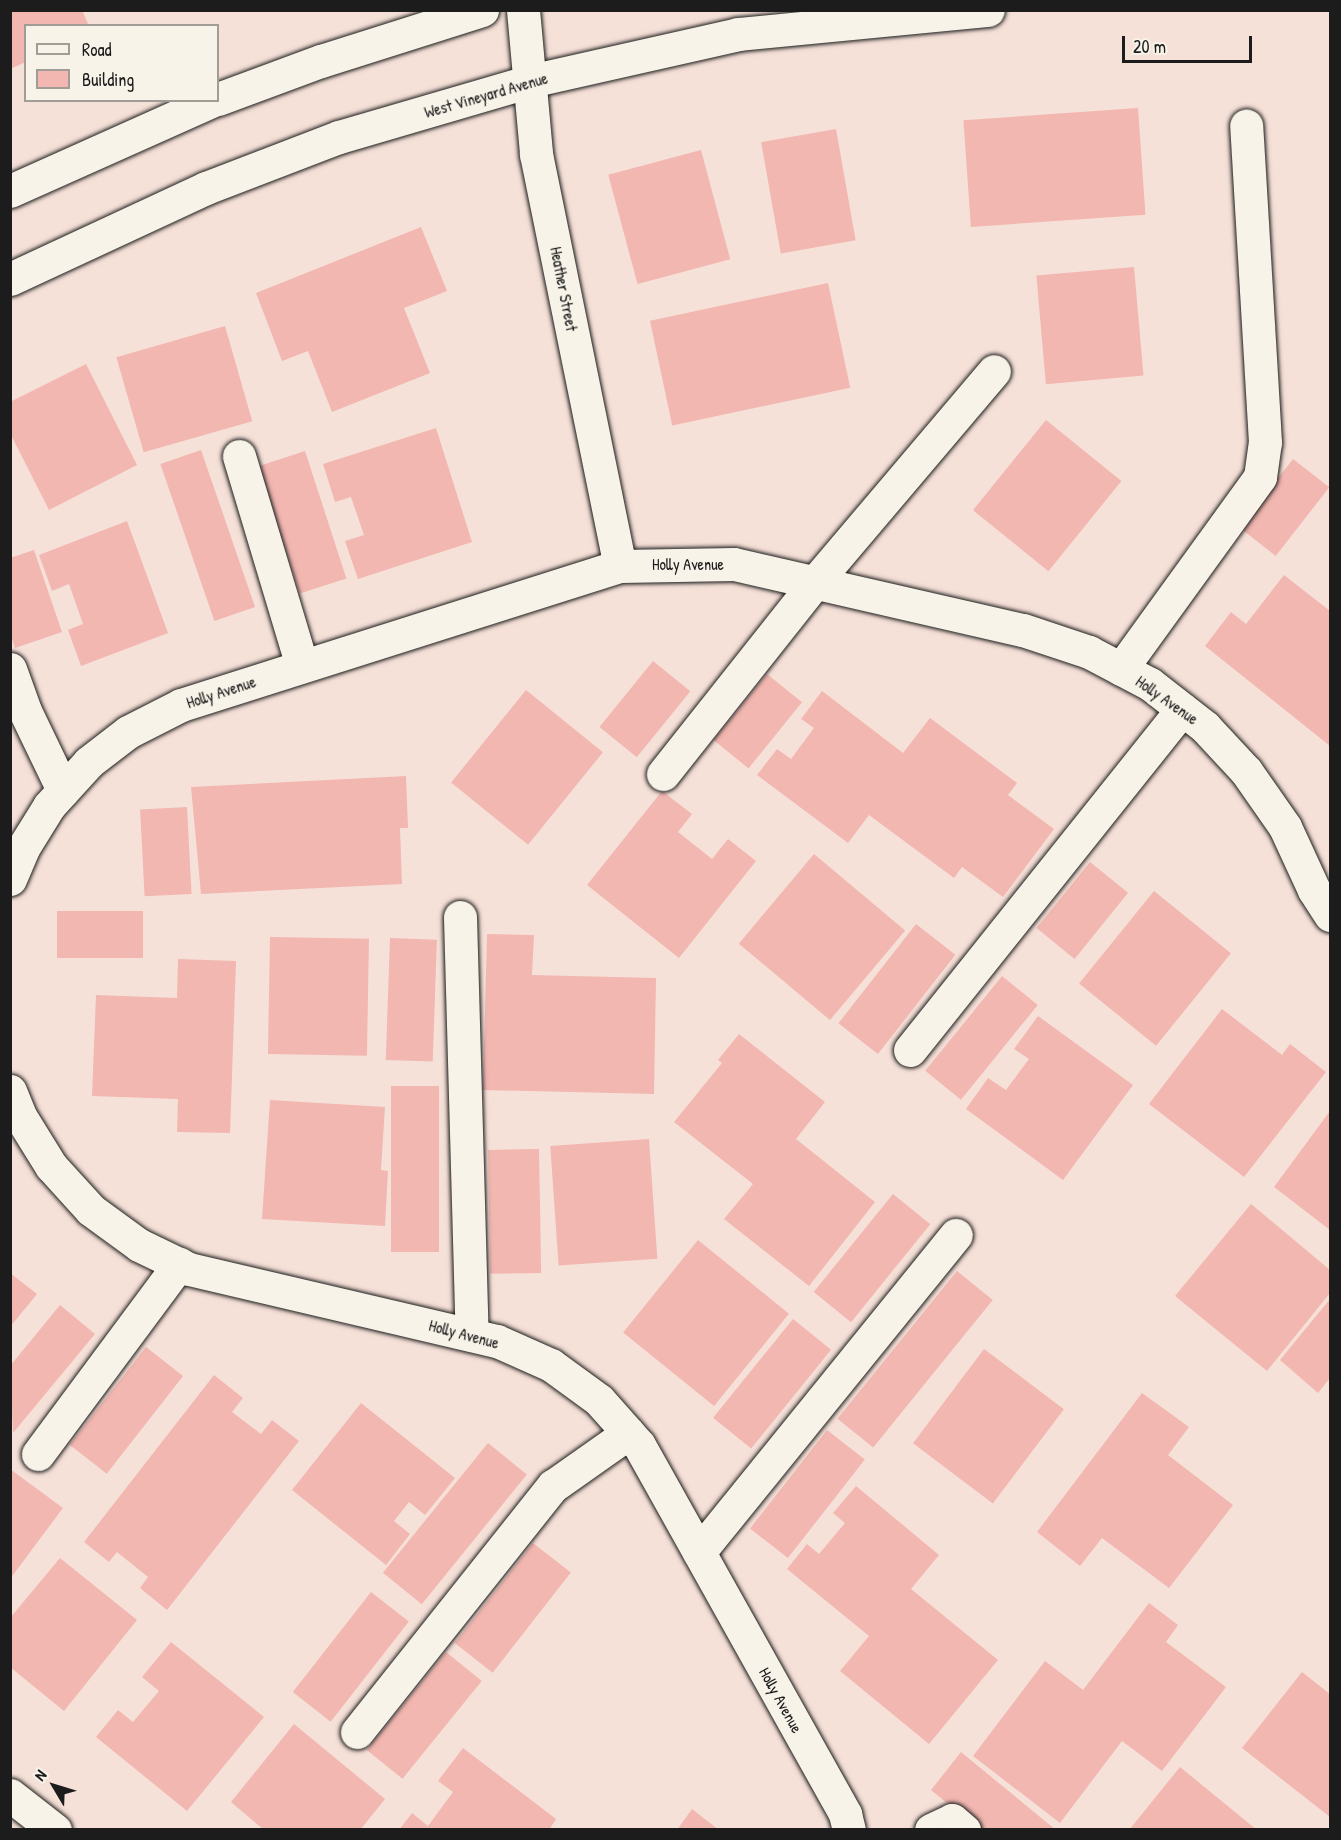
<!DOCTYPE html>
<style>
body{margin:0}
#map{position:relative;width:1341px;height:1840px;overflow:hidden;background:#f6e1d8;font-family:"Patrick Hand",sans-serif}
div>[style]{position:absolute}
.building>*{inset:0;background:#f2b7b1;transform-origin:0 0}
.roads{filter:drop-shadow(0 0 2px #1c1c1c) drop-shadow(0 0 2px #1c1c1c)}
.minor>*{height:33px;margin:-16.5px;padding:0 16.5px;transform-origin:16.5px;border-radius:16.5px;background:#f7f3e8}
.major>*{height:33px;margin:-16.5px;padding:0 16.5px;transform-origin:16.5px;border-radius:16.5px;background:#f7f3e8}
span{translate:-50% -50%;white-space:nowrap;text-align:center;line-height:1.15;-webkit-text-stroke:6px #f7f3e8;paint-order:stroke}
.street-label{font-size:16px;color:#1c1c1c}
.frame{position:absolute;inset:0;border:12px solid #1c1c1c;pointer-events:none}
.legend{position:absolute;left:24px;top:24px;width:195px;height:78px;box-sizing:border-box;background:#f7f3e8;border:2px solid #9f9d96;margin:0;padding:8px 10px;list-style:none;font-size:18px;color:#1c1c1c}
.legend li{display:flex;align-items:center;gap:12px;height:30px}
.legend b{width:30px;border:2px solid #9f9d96}
.north{position:absolute;left:24px;top:1756px;width:60px;height:60px;-webkit-text-stroke:4px #f7f3e8;paint-order:stroke;rotate:308deg;font-size:16px;font-weight:700;line-height:24px;text-align:center;color:#1c1c1c}
.north::after{content:'';display:block;margin:auto;width:21px;height:27px;background:#1c1c1c;clip-path:polygon(50% 0,100% 100%,50% 72%,0 100%)}
.scale{position:absolute;left:1122px;top:36px;width:130px;height:27px;box-sizing:border-box;border:3px solid #1c1c1c;border-top:0;padding-left:8px;font-size:18px;line-height:21px;white-space:nowrap;color:#1c1c1c;-webkit-text-stroke:4px #f7f3e8;paint-order:stroke}
</style>
<div id="map">
<div class="building">
<div style="clip-path:polygon(10px 10px,82px 10px,89px 26px,26px 26px,26px 62px,10px 69px)"></div>
<div style="left:1138px;top:108px;width:107px;height:175px;rotate:86deg"></div>
<div style="left:836px;top:129px;width:113px;height:76px;rotate:80deg"></div>
<div style="left:701px;top:150px;width:113px;height:96px;rotate:75deg"></div>
<div style="clip-path:polygon(421px 227px,447px 291px,404px 308px,430px 373px,332px 412px,308px 351px,282px 361px,256px 293px)"></div>
<div style="left:1134px;top:267px;width:109px;height:98px;rotate:85deg"></div>
<div style="left:828px;top:283px;width:107px;height:182px;rotate:78deg"></div>
<div style="left:225px;top:326px;width:99px;height:113px;rotate:74deg"></div>
<div style="clip-path:polygon(86px 364px,137px 465px,49px 510px,10px 433px,10px 402px)"></div>
<div style="left:1046px;top:420px;width:97px;height:116px;rotate:39deg"></div>
<div style="clip-path:polygon(436px 428px,472px 542px,358px 579px,345px 541px,364px 535px,351px 497px,335px 502px,323px 464px)"></div>
<div style="left:201px;top:450px;width:166px;height:43px;rotate:71deg"></div>
<div style="left:305px;top:451px;width:134px;height:49px;rotate:72deg"></div>
<div style="left:1293px;top:459px;width:46px;height:87px;rotate:38deg"></div>
<div style="clip-path:polygon(127px 521px,168px 633px,81px 666px,68px 630px,83px 624px,69px 584px,52px 591px,39px 555px)"></div>
<div style="clip-path:polygon(34px 550px,62px 632px,15px 648px,10px 633px,10px 558px)"></div>
<div style="clip-path:polygon(1284px 575px,1330px 611px,1330px 746px,1205px 646px,1231px 612px,1246px 624px)"></div>
<div style="left:653px;top:661px;width:48px;height:85px;rotate:39deg"></div>
<div style="left:767px;top:674px;width:45px;height:85px;rotate:39deg"></div>
<div style="left:526px;top:690px;width:99px;height:119px;rotate:39deg"></div>
<div style="clip-path:polygon(822px 691px,903px 753px,930px 718px,1017px 783px,1008px 795px,1054px 829px,1003px 897px,962px 867px,954px 878px,869px 815px,848px 843px,757px 775px,777px 749px,791px 759px,814px 728px,801px 719px)"></div>
<div style="clip-path:polygon(406px 776px,408px 828px,400px 828px,402px 884px,201px 894px,191px 787px)"></div>
<div style="clip-path:polygon(662px 791px,692px 814px,678px 832px,712px 859px,728px 839px,756px 861px,679px 958px,587px 885px)"></div>
<div style="left:187px;top:807px;width:87px;height:47px;rotate:87deg"></div>
<div style="left:814px;top:854px;width:119px;height:117px;rotate:40deg"></div>
<div style="left:1090px;top:862px;width:49px;height:85px;rotate:39deg"></div>
<div style="left:1154px;top:891px;width:99px;height:119px;rotate:39deg"></div>
<div style="left:143px;top:911px;width:47px;height:86px;rotate:90deg"></div>
<div style="left:916px;top:924px;width:50px;height:126px;rotate:38deg"></div>
<div style="clip-path:polygon(487px 934px,534px 935px,532px 975px,656px 978px,654px 1094px,483px 1090px)"></div>
<div style="left:270px;top:937px;width:99px;height:117px;rotate:1deg"></div>
<div style="left:390px;top:938px;width:47px;height:122px;rotate:2deg"></div>
<div style="clip-path:polygon(178px 959px,236px 961px,230px 1133px,177px 1132px,178px 1099px,92px 1096px,96px 995px,177px 998px)"></div>
<div style="left:1002px;top:976px;width:46px;height:122px;rotate:39deg"></div>
<div style="clip-path:polygon(1222px 1009px,1282px 1055px,1290px 1044px,1326px 1072px,1244px 1177px,1149px 1104px)"></div>
<div style="clip-path:polygon(1038px 1016px,1133px 1085px,1063px 1180px,966px 1109px,988px 1078px,1006px 1090px,1029px 1059px,1014px 1049px)"></div>
<div style="clip-path:polygon(739px 1034px,825px 1102px,796px 1139px,875px 1202px,809px 1286px,724px 1219px,753px 1184px,674px 1122px,722px 1063px,718px 1060px)"></div>
<div style="left:391px;top:1086px;width:48px;height:166px"></div>
<div style="clip-path:polygon(270px 1100px,385px 1107px,381px 1170px,388px 1171px,385px 1226px,262px 1219px)"></div>
<div style="clip-path:polygon(1330px 1111px,1330px 1230px,1274px 1187px)"></div>
<div style="left:649px;top:1139px;width:120px;height:99px;rotate:86deg"></div>
<div style="left:539px;top:1149px;width:124px;height:51px;rotate:89deg"></div>
<div style="left:893px;top:1194px;width:48px;height:126px;rotate:39deg"></div>
<div style="clip-path:polygon(1251px 1204px,1330px 1270px,1330px 1293px,1267px 1371px,1175px 1296px)"></div>
<div style="left:698px;top:1240px;width:117px;height:119px;rotate:39deg"></div>
<div style="left:957px;top:1271px;width:46px;height:190px;rotate:39deg"></div>
<div style="clip-path:polygon(10px 1273px,37px 1294px,10px 1327px)"></div>
<div style="clip-path:polygon(1330px 1299px,1330px 1378px,1318px 1393px,1280px 1360px)"></div>
<div style="clip-path:polygon(60px 1305px,95px 1334px,13px 1433px,10px 1366px)"></div>
<div style="left:793px;top:1319px;width:49px;height:127px;rotate:39deg"></div>
<div style="left:146px;top:1347px;width:47px;height:124px;rotate:38deg"></div>
<div style="left:984px;top:1349px;width:100px;height:118px;rotate:37deg"></div>
<div style="clip-path:polygon(214px 1375px,243px 1398px,232px 1412px,261px 1434px,272px 1420px,299px 1441px,167px 1610px,140px 1588px,148px 1577px,117px 1552px,109px 1562px,84px 1542px)"></div>
<div style="clip-path:polygon(1142px 1393px,1189px 1427px,1168px 1455px,1233px 1505px,1169px 1588px,1102px 1538px,1080px 1566px,1037px 1532px)"></div>
<div style="clip-path:polygon(361px 1403px,455px 1478px,425px 1515px,409px 1502px,394px 1521px,410px 1534px,386px 1565px,292px 1490px)"></div>
<div style="left:827px;top:1430px;width:48px;height:125px;rotate:38deg"></div>
<div style="left:488px;top:1443px;width:50px;height:167px;rotate:39deg"></div>
<div style="clip-path:polygon(10px 1469px,63px 1508px,10px 1579px)"></div>
<div style="clip-path:polygon(856px 1486px,939px 1555px,911px 1589px,998px 1660px,929px 1744px,840px 1671px,869px 1636px,787px 1569px,807px 1544px,819px 1554px,845px 1523px,833px 1513px)"></div>
<div style="left:533px;top:1543px;width:48px;height:127px;rotate:38deg"></div>
<div style="clip-path:polygon(60px 1558px,137px 1620px,64px 1711px,10px 1667px,10px 1618px)"></div>
<div style="left:371px;top:1592px;width:48px;height:127px;rotate:38deg"></div>
<div style="clip-path:polygon(1149px 1603px,1178px 1625px,1166px 1642px,1226px 1687px,1162px 1771px,1122px 1741px,1060px 1823px,973px 1756px,1045px 1661px,1083px 1690px)"></div>
<div style="clip-path:polygon(171px 1642px,264px 1717px,187px 1811px,96px 1737px,118px 1710px,133px 1722px,159px 1691px,142px 1677px)"></div>
<div style="left:446px;top:1652px;width:46px;height:126px;rotate:39deg"></div>
<div style="clip-path:polygon(1302px 1672px,1330px 1694px,1330px 1817px,1242px 1748px)"></div>
<div style="clip-path:polygon(294px 1724px,385px 1799px,360px 1830px,264px 1830px,231px 1802px)"></div>
<div style="clip-path:polygon(463px 1748px,556px 1819px,549px 1830px,399px 1830px,412px 1813px,428px 1826px,453px 1792px,438px 1781px)"></div>
<div style="clip-path:polygon(961px 1752px,1056px 1830px,980px 1830px,931px 1790px)"></div>
<div style="clip-path:polygon(1180px 1767px,1257px 1830px,1129px 1830px)"></div>
<div style="clip-path:polygon(692px 1809px,719px 1830px,677px 1830px)"></div>
</div>
<div class="roads">
<div class="minor">
<div style="left:523px;top:10px;width:145px;rotate:84.8deg"></div>
<div style="left:536px;top:154px;width:420px;rotate:78.5deg"></div>
<div style="left:239px;top:456px;width:219px;rotate:73.3deg"></div>
<div style="left:10px;top:669px;width:45px;rotate:70.3deg"></div>
<div style="left:25px;top:711px;width:88px;rotate:64.3deg"></div>
<div style="left:1121px;top:669px;width:237px;rotate:-54.1deg"></div>
<div style="left:1260px;top:477px;width:35px;rotate:-82deg"></div>
<div style="left:1265px;top:442px;width:317px;rotate:-93.4deg"></div>
<div style="left:663px;top:774px;width:246px;rotate:-51.6deg"></div>
<div style="left:816px;top:581px;width:275px;rotate:-49.7deg"></div>
<div style="left:10px;top:879px;width:34px;rotate:-67deg"></div>
<div style="left:23px;top:848px;width:49px;rotate:-58.2deg"></div>
<div style="left:49px;top:806px;width:59px;rotate:-47.7deg"></div>
<div style="left:89px;top:762px;width:49px;rotate:-37.6deg"></div>
<div style="left:128px;top:732px;width:59px;rotate:-27deg"></div>
<div style="left:181px;top:705px;width:460px;rotate:-17.6deg"></div>
<div style="left:620px;top:566px;width:114px;rotate:-1deg"></div>
<div style="left:734px;top:564px;width:296px;rotate:12.9deg"></div>
<div style="left:1023px;top:630px;width:70px;rotate:18.4deg"></div>
<div style="left:1089px;top:652px;width:69px;rotate:27.7deg"></div>
<div style="left:1150px;top:684px;width:70px;rotate:38deg"></div>
<div style="left:1205px;top:727px;width:60px;rotate:47deg"></div>
<div style="left:1246px;top:771px;width:68px;rotate:55.1deg"></div>
<div style="left:1285px;top:827px;width:69px;rotate:65.3deg"></div>
<div style="left:1314px;top:890px;width:30px;rotate:57deg"></div>
<div style="left:460px;top:917px;width:418px;rotate:88.4deg"></div>
<div style="left:910px;top:1050px;width:436px;rotate:-51.4deg"></div>
<div style="left:10px;top:1091px;width:27px;rotate:68deg"></div>
<div style="left:20px;top:1116px;width:59px;rotate:58.2deg"></div>
<div style="left:51px;top:1166px;width:59px;rotate:47.7deg"></div>
<div style="left:91px;top:1210px;width:59px;rotate:36.1deg"></div>
<div style="left:139px;top:1245px;width:55px;rotate:25.6deg"></div>
<div style="left:189px;top:1269px;width:316px;rotate:13.2deg"></div>
<div style="left:497px;top:1341px;width:59px;rotate:24deg"></div>
<div style="left:551px;top:1365px;width:59px;rotate:36.1deg"></div>
<div style="left:599px;top:1400px;width:60px;rotate:48.4deg"></div>
<div style="left:639px;top:1445px;width:423px;rotate:60.8deg"></div>
<div style="left:845px;top:1814px;width:16px;rotate:76deg"></div>
<div style="left:38px;top:1454px;width:237px;rotate:-53.4deg"></div>
<div style="left:699px;top:1552px;width:408px;rotate:-51deg"></div>
<div style="left:357px;top:1732px;width:315px;rotate:-51.5deg"></div>
<div style="left:553px;top:1486px;width:92px;rotate:-35.2deg"></div>
<div style="left:10px;top:1795px;width:57px;rotate:37.9deg"></div>
<div style="left:931px;top:1830px;width:23px;rotate:-25deg"></div>
<div style="left:952px;top:1820px;width:16px;rotate:40deg"></div>
</div>
<div class="major">
<div style="left:218px;top:99px;width:110px;rotate:-20.3deg"></div>
<div style="left:321px;top:61px;width:169px;rotate:-17.6deg"></div>
<div style="left:10px;top:191px;width:222px;rotate:-24.1deg"></div>
<div style="left:10px;top:279px;width:216px;rotate:-24.9deg"></div>
<div style="left:206px;top:188px;width:142px;rotate:-21deg"></div>
<div style="left:339px;top:137px;width:199px;rotate:-16.3deg"></div>
<div style="left:530px;top:81px;width:213px;rotate:-12.7deg"></div>
<div style="left:738px;top:34px;width:251px;rotate:-5.5deg"></div>
</div>
</div>
<div class="street-label">
<span style="left:486px;top:95px;rotate:-16deg">West Vineyard Avenue</span>
<span style="left:564px;top:289px;rotate:79deg">Heather Street</span>
<span style="left:688px;top:564px">Holly Avenue</span>
<span style="left:221px;top:692px;rotate:-18deg">Holly Avenue</span>
<span style="left:1167px;top:700px;rotate:35deg">Holly Avenue</span>
<span style="left:464px;top:1334px;rotate:15deg">Holly Avenue</span>
<span style="left:781px;top:1700px;rotate:61deg">Holly Avenue</span>
</div>
<div class="frame"></div>
<ul class="legend">
<li><b style="height:8px;background:#f7f3e8"></b>Road</li>
<li><b style="height:16px;background:#f2b7b1"></b>Building</li>
</ul>
<div class="north">N</div>
<div class="scale">20 m</div>
</div>
